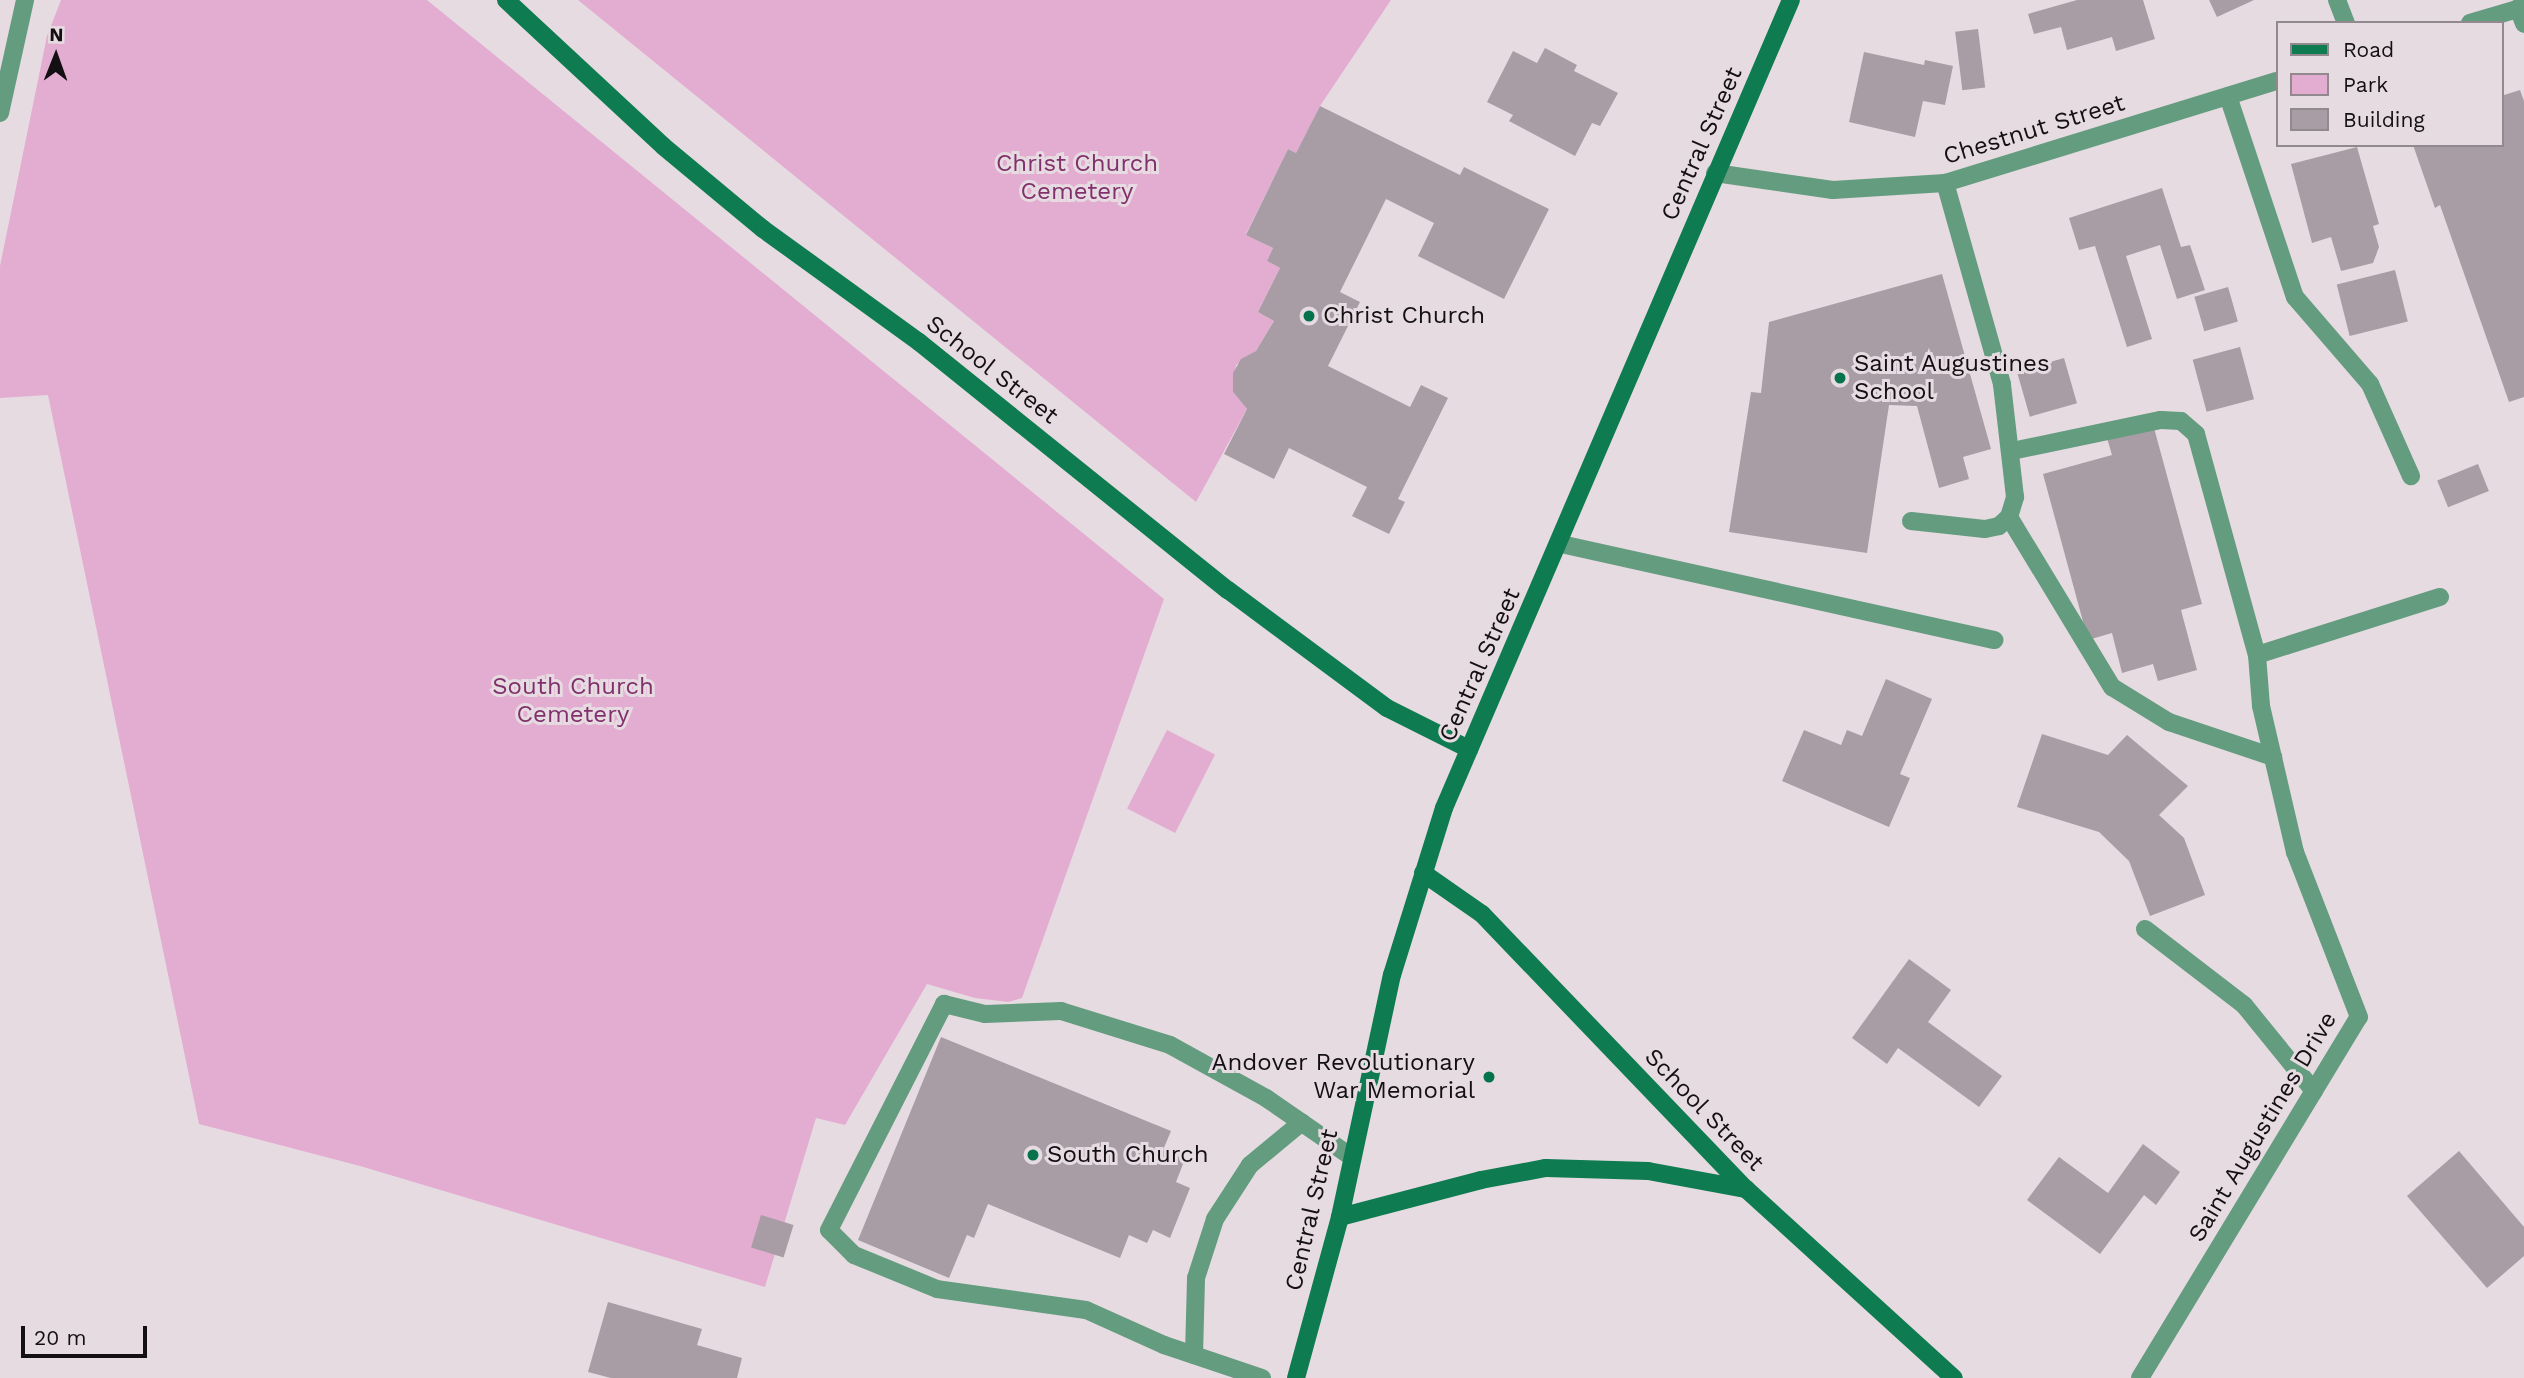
<!DOCTYPE html>
<style>
body{margin:0}
#map{position:relative;width:2524px;height:1378px;overflow:hidden;background:#e7dbe2;font-family:"Work Sans",sans-serif}
div>[style]{position:absolute}
.green>*{inset:0;background:#e3add1;transform-origin:0 0}
.building>*{inset:0;background:#a89da4;transform-origin:0 0}
.service>*{height:18px;margin:-9px;padding:0 9px;transform-origin:9px;border-radius:9px;background:#649c7f}
.minor>*{height:18px;margin:-9px;padding:0 9px;transform-origin:9px;border-radius:9px;background:#649c7f}
.tertiary>*{height:18px;margin:-9px;padding:0 9px;transform-origin:9px;border-radius:9px;background:#649c7f}
.secondary>*{height:18px;margin:-9px;padding:0 9px;transform-origin:9px;border-radius:9px;background:#0e7b51}
.dots>*{width:19px;height:19px;translate:-50% -50%;box-sizing:border-box;border:4px solid #e7dbe2;border-radius:50%}
span{translate:-50% -50%;white-space:nowrap;text-align:center;line-height:1.15;-webkit-text-stroke:6px #e7dbe2;paint-order:stroke}
.street-label{font-size:24px;color:#130f12}
.park-label{font-size:24px;color:#82306c}
.poi-label{font-size:24px;color:#130f12}
.left{translate:0 -50%;text-align:left}
.right{translate:-100% -50%;text-align:right}
.legend{position:absolute;left:2276px;top:21px;width:228px;height:126px;box-sizing:border-box;background:#e7dbe2;border:2px solid #92898f;margin:0;padding:9px 12px;list-style:none;font-size:21px;color:#130f12}
.legend li{display:flex;align-items:center;gap:14px;height:35px}
.legend b{width:35px;border:2px solid #92898f}
.north{position:absolute;left:21px;top:21px;width:70px;height:70px;-webkit-text-stroke:5px #e7dbe2;paint-order:stroke;rotate:1deg;font-size:19px;font-weight:700;line-height:28px;text-align:center;color:#130f12}
.north::after{content:'';display:block;margin:auto;width:24px;height:32px;background:#130f12;clip-path:polygon(50% 0,100% 100%,50% 72%,0 100%)}
.scale{position:absolute;left:21px;top:1326px;width:126px;height:32px;box-sizing:border-box;border:4px solid #130f12;border-top:0;padding-left:9px;font-size:21px;line-height:24px;white-space:nowrap;color:#130f12;-webkit-text-stroke:5px #e7dbe2;paint-order:stroke}
</style>
<div id="map">
<div class="green">
<div style="clip-path:polygon(61px 0,427px 0,1164px 599px,1022px 998px,1008px 1002px,975px 998px,927px 984px,845px 1125px,816px 1118px,765px 1287px,360px 1166px,199px 1124px,48px 395px,0 398px,0 266px,47px 36px)"></div>
<div style="clip-path:polygon(578px 0,1391px 0,1320px 106px,1296px 153px,1288px 149px,1246px 234px,1273px 248px,1267px 261px,1280px 268px,1258px 312px,1274px 321px,1256px 351px,1236px 365px,1233px 392px,1247px 409px,1196px 502px)"></div>
<div style="left:1167px;top:730px;width:54px;height:88px;rotate:27deg"></div>
</div>
<div class="building">
<div style="clip-path:polygon(2077px 0,2143px 0,2155px 39px,2116px 51px,2112px 37px,2067px 50px,2061px 27px,2034px 34px,2028px 14px)"></div>
<div style="clip-path:polygon(2209px 0,2254px 0,2217px 17px)"></div>
<div style="left:1978px;top:29px;width:59px;height:23px;rotate:83deg"></div>
<div style="clip-path:polygon(1545px 48px,1577px 65px,1574px 71px,1618px 93px,1600px 126px,1592px 123px,1575px 156px,1509px 121px,1513px 115px,1487px 102px,1513px 51px,1537px 63px)"></div>
<div style="clip-path:polygon(1864px 52px,1924px 65px,1925px 60px,1953px 66px,1945px 105px,1923px 101px,1915px 137px,1849px 122px)"></div>
<div style="clip-path:polygon(2520px 90px,2524px 101px,2524px 397px,2509px 402px,2440px 205px,2435px 208px,2413px 145px,2501px 145px,2501px 96px)"></div>
<div style="clip-path:polygon(1320px 106px,1460px 175px,1464px 167px,1549px 209px,1504px 299px,1418px 256px,1434px 223px,1386px 199px,1340px 292px,1360px 302px,1328px 366px,1410px 407px,1421px 385px,1448px 398px,1398px 499px,1405px 502px,1389px 534px,1352px 516px,1367px 487px,1289px 448px,1274px 479px,1224px 454px,1247px 409px,1233px 392px,1233px 373px,1241px 359px,1256px 351px,1274px 321px,1258px 312px,1280px 268px,1267px 261px,1273px 248px,1246px 235px,1288px 149px,1296px 153px)"></div>
<div style="clip-path:polygon(2357px 147px,2379px 224px,2373px 226px,2379px 247px,2373px 263px,2341px 271px,2331px 237px,2312px 243px,2291px 164px)"></div>
<div style="clip-path:polygon(2162px 188px,2181px 247px,2190px 245px,2205px 290px,2177px 299px,2160px 245px,2126px 256px,2152px 339px,2127px 347px,2095px 246px,2079px 250px,2069px 218px)"></div>
<div style="left:2395px;top:270px;width:53px;height:60px;rotate:76deg"></div>
<div style="clip-path:polygon(1942px 274px,1991px 449px,1963px 457px,1969px 479px,1939px 488px,1917px 406px,1889px 405px,1867px 553px,1729px 532px,1751px 392px,1761px 393px,1769px 322px)"></div>
<div style="left:2228px;top:287px;width:36px;height:35px;rotate:74deg"></div>
<div style="left:2240px;top:347px;width:54px;height:49px;rotate:75deg"></div>
<div style="left:2064px;top:358px;width:47px;height:49px;rotate:74deg"></div>
<div style="clip-path:polygon(2154px 428px,2202px 604px,2181px 610px,2197px 670px,2158px 681px,2153px 664px,2122px 673px,2112px 633px,2088px 640px,2043px 474px,2112px 455px,2107px 438px)"></div>
<div style="left:2478px;top:464px;width:29px;height:44px;rotate:68deg"></div>
<div style="clip-path:polygon(1886px 679px,1932px 699px,1900px 774px,1910px 778px,1889px 827px,1782px 781px,1804px 730px,1841px 745px,1847px 730px,1862px 736px)"></div>
<div style="clip-path:polygon(2042px 734px,2108px 755px,2127px 735px,2188px 786px,2159px 815px,2184px 838px,2205px 895px,2150px 916px,2129px 861px,2099px 832px,2017px 807px)"></div>
<div style="clip-path:polygon(1909px 959px,1951px 990px,1928px 1022px,2002px 1076px,1979px 1107px,1898px 1048px,1887px 1064px,1852px 1038px)"></div>
<div style="clip-path:polygon(941px 1037px,1171px 1131px,1163px 1150px,1185px 1159px,1176px 1182px,1190px 1188px,1170px 1238px,1153px 1230px,1147px 1243px,1129px 1235px,1120px 1258px,988px 1204px,974px 1238px,967px 1235px,949px 1278px,858px 1240px)"></div>
<div style="clip-path:polygon(2143px 1144px,2180px 1172px,2156px 1205px,2144px 1195px,2100px 1254px,2027px 1200px,2059px 1157px,2108px 1193px)"></div>
<div style="clip-path:polygon(2459px 1151px,2524px 1227px,2524px 1256px,2487px 1288px,2407px 1196px)"></div>
<div style="left:761px;top:1215px;width:34px;height:34px;rotate:17deg"></div>
<div style="clip-path:polygon(608px 1302px,702px 1329px,697px 1345px,742px 1358px,737px 1378px,611px 1378px,588px 1372px)"></div>
</div>
<div class="service">
<div style="left:2337px;top:0;width:25px;rotate:69deg"></div>
<div style="left:2518px;top:8px;width:17px;rotate:69deg"></div>
<div style="left:2228px;top:96px;width:212px;rotate:71.6deg"></div>
<div style="left:2295px;top:297px;width:115px;rotate:49.2deg"></div>
<div style="left:2370px;top:384px;width:101px;rotate:66deg"></div>
<div style="left:2012px;top:451px;width:152px;rotate:-11.8deg"></div>
<div style="left:2161px;top:420px;width:20px;rotate:3deg"></div>
<div style="left:2181px;top:421px;width:20px;rotate:41deg"></div>
<div style="left:2196px;top:434px;width:229px;rotate:74.6deg"></div>
<div style="left:2257px;top:655px;width:51px;rotate:85.5deg"></div>
<div style="left:2261px;top:706px;width:150px;rotate:76.9deg"></div>
<div style="left:2009px;top:517px;width:199px;rotate:58.8deg"></div>
<div style="left:2112px;top:687px;width:67px;rotate:31.6deg"></div>
<div style="left:2169px;top:722px;width:110px;rotate:18.6deg"></div>
<div style="left:1911px;top:521px;width:74px;rotate:6.2deg"></div>
<div style="left:1985px;top:529px;width:14px;rotate:-12deg"></div>
<div style="left:1999px;top:526px;width:13px;rotate:-42deg"></div>
<div style="left:2009px;top:517px;width:21px;rotate:-73deg"></div>
<div style="left:2015px;top:497px;width:114px;rotate:-96.6deg"></div>
<div style="left:2002px;top:384px;width:209px;rotate:-105.8deg"></div>
<div style="left:1561px;top:544px;width:444px;rotate:12.5deg"></div>
<div style="left:2257px;top:655px;width:192px;rotate:-17.6deg"></div>
<div style="left:2145px;top:929px;width:125px;rotate:37.5deg"></div>
<div style="left:2244px;top:1005px;width:111px;rotate:50.9deg"></div>
<div style="left:1194px;top:1355px;width:77px;rotate:-88.5deg"></div>
<div style="left:1196px;top:1278px;width:62px;rotate:-72.1deg"></div>
<div style="left:1215px;top:1219px;width:64px;rotate:-57.1deg"></div>
<div style="left:1250px;top:1165px;width:67px;rotate:-39.6deg"></div>
<div style="left:1262px;top:1378px;width:103px;rotate:-161.4deg"></div>
<div style="left:1164px;top:1345px;width:85px;rotate:-155.8deg"></div>
<div style="left:1086px;top:1310px;width:150px;rotate:-172deg"></div>
<div style="left:937px;top:1289px;width:90px;rotate:-157.7deg"></div>
<div style="left:854px;top:1255px;width:35px;rotate:-135deg"></div>
<div style="left:829px;top:1230px;width:254px;rotate:-63deg"></div>
<div style="left:944px;top:1004px;width:42px;rotate:13.7deg"></div>
<div style="left:985px;top:1014px;width:76px;rotate:-2.3deg"></div>
<div style="left:1061px;top:1011px;width:114px;rotate:17.3deg"></div>
<div style="left:1170px;top:1045px;width:110px;rotate:28.9deg"></div>
<div style="left:1266px;top:1098px;width:102px;rotate:34.6deg"></div>
</div>
<div class="minor">
<div style="left:2140px;top:1378px;width:422px;rotate:-58.8deg"></div>
<div style="left:2359px;top:1017px;width:177px;rotate:-111.2deg"></div>
</div>
<div class="tertiary">
<div style="left:2470px;top:23px;width:56px;rotate:-16.5deg"></div>
<div style="left:0;top:113px;width:116px;rotate:-77.5deg"></div>
<div style="left:1715px;top:173px;width:119px;rotate:8.2deg"></div>
<div style="left:1833px;top:190px;width:112px;rotate:-3.6deg"></div>
<div style="left:1945px;top:183px;width:347px;rotate:-17.1deg"></div>
</div>
<div class="secondary">
<div style="left:506px;top:0;width:214px;rotate:42.9deg"></div>
<div style="left:663px;top:146px;width:130px;rotate:39.7deg"></div>
<div style="left:763px;top:229px;width:193px;rotate:35.9deg"></div>
<div style="left:919px;top:342px;width:396px;rotate:38.8deg"></div>
<div style="left:1228px;top:590px;width:198px;rotate:36.6deg"></div>
<div style="left:1387px;top:708px;width:92px;rotate:26.6deg"></div>
<div style="left:1423px;top:873px;width:72px;rotate:34.8deg"></div>
<div style="left:1482px;top:914px;width:381px;rotate:46.2deg"></div>
<div style="left:1746px;top:1189px;width:281px;rotate:42.3deg"></div>
<div style="left:1340px;top:1217px;width:146px;rotate:-14.7deg"></div>
<div style="left:1481px;top:1180px;width:66px;rotate:-10.5deg"></div>
<div style="left:1546px;top:1168px;width:102px;rotate:1.7deg"></div>
<div style="left:1648px;top:1171px;width:100px;rotate:10.4deg"></div>
<div style="left:1296px;top:1378px;width:167px;rotate:-74.7deg"></div>
<div style="left:1340px;top:1217px;width:248px;rotate:-77.9deg"></div>
<div style="left:1392px;top:975px;width:175px;rotate:-72.7deg"></div>
<div style="left:1444px;top:808px;width:879px;rotate:-66.76deg"></div>
</div>
<div class="dots">
<div style="left:1309px;top:316px;background:#04724a"></div>
<div style="left:1840px;top:378px;background:#04724a"></div>
<div style="left:1489px;top:1077px;background:#04724a"></div>
<div style="left:1033px;top:1155px;background:#04724a"></div>
</div>
<div class="street-label">
<span style="left:2034px;top:130px;rotate:-17deg">Chestnut Street</span>
<span style="left:1702px;top:144px;rotate:-66deg">Central Street</span>
<span style="left:992px;top:370px;rotate:38deg">School Street</span>
<span style="left:1480px;top:665px;rotate:-66deg">Central Street</span>
<span style="left:1704px;top:1110px;rotate:46deg">School Street</span>
<span style="left:2263px;top:1127px;rotate:-59deg">Saint Augustines Drive</span>
<span style="left:1312px;top:1210px;rotate:-77deg">Central Street</span>
</div>
<div class="park-label">
<span style="left:1077px;top:178px">Christ Church<br>Cemetery</span>
<span style="left:573px;top:701px">South Church<br>Cemetery</span>
</div>
<div class="poi-label">
<span class="left" style="left:1323px;top:316px">Christ Church</span>
<span class="left" style="left:1854px;top:378px">Saint Augustines<br>School</span>
<span class="right" style="left:1475px;top:1077px">Andover Revolutionary<br>War Memorial</span>
<span class="left" style="left:1047px;top:1155px">South Church</span>
</div>
<ul class="legend">
<li><b style="height:9px;background:#0e7b51"></b>Road</li>
<li><b style="height:19px;background:#e3add1"></b>Park</li>
<li><b style="height:19px;background:#a89da4"></b>Building</li>
</ul>
<div class="north">N</div>
<div class="scale">20 m</div>
</div>
